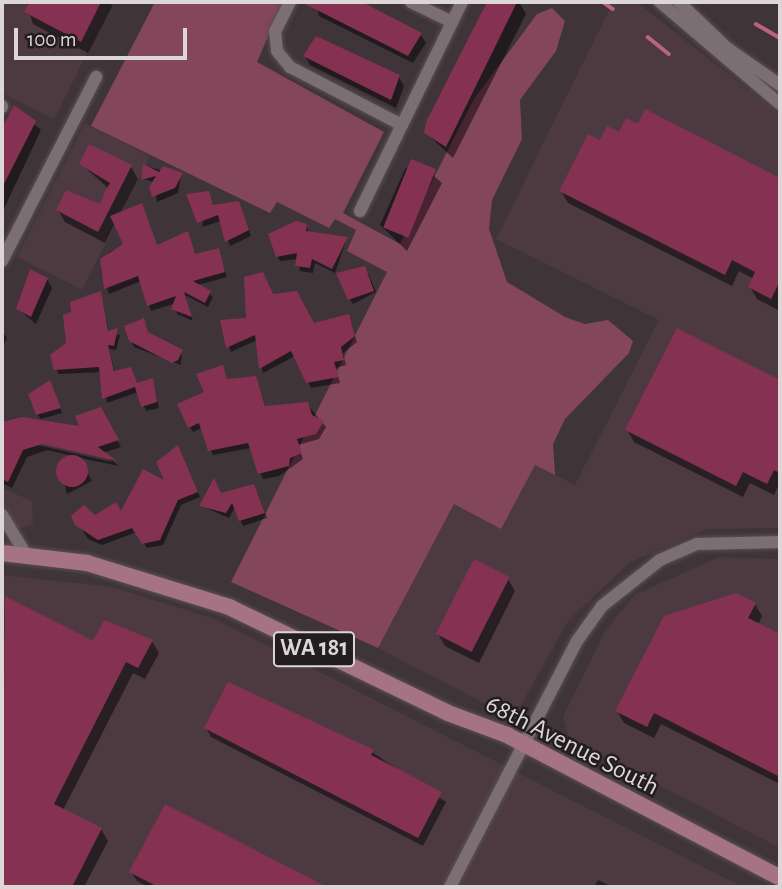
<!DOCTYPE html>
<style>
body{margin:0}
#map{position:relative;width:782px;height:889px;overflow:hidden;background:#3f3437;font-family:"Alegreya Sans",sans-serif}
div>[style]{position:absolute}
.built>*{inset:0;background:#4c3a40;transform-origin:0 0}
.green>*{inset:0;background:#84465b}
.shadow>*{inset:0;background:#0007}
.stream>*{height:3.5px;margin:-1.75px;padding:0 1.75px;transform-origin:1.75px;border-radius:1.75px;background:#ba6280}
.building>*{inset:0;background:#853252;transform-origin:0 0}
.round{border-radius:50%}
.roads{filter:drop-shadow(0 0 2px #595053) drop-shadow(0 0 2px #595053)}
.minor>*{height:12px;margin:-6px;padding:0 6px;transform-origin:6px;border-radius:6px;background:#7c6f73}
.major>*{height:16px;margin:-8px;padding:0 8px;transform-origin:8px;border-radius:8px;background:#a57383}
span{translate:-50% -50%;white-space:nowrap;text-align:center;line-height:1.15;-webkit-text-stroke:5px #221d1f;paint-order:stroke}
.shield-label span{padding:2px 5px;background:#221d1f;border:2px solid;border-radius:5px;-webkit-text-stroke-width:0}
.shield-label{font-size:24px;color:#ddd6d7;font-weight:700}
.street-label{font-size:26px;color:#ddd6d7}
.frame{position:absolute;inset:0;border:4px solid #ddd6d7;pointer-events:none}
.scale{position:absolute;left:14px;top:28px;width:173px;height:32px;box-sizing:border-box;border:4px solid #ddd6d7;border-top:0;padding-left:9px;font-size:21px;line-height:24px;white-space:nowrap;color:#ddd6d7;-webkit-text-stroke:5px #221d1f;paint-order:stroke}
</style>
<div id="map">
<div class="built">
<div style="clip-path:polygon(2px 2px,113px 2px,54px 119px,2px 93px)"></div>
<div style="clip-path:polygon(613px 2px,637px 2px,780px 115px,780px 528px,707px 529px,629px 563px,568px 621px,521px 705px,505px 714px,378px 648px,454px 504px,535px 465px,575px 485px,659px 320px,496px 239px)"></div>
<div style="left:85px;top:123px;width:73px;height:150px;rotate:27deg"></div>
<div style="clip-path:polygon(2px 488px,32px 501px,33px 524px,2px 535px)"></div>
<div style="clip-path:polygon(719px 557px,780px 559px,780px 848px,569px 738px,563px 717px,604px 633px,634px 595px)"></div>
<div style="clip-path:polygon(2px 575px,113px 587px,215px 619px,743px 887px,2px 887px)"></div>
</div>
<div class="green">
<div style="clip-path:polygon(155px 2px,283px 2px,257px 62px,384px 132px,343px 213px,400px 244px,474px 99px,537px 14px,552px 8px,565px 21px,556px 51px,520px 100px,522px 139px,492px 200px,489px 229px,507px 282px,565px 317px,585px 324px,608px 320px,633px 341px,629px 353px,565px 419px,553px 444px,555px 475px,535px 465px,501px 529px,454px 504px,378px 648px,231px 582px,387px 272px,347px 251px,356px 230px,335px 219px,329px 228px,277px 202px,270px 213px,91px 126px)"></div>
</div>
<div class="shadow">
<div style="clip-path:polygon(26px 2px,110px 2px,112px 6px,88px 53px,33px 24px)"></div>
<div style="clip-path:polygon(316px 2px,357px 2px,421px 35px,426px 43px,413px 63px,319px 16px)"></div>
<div style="clip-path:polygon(489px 2px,519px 2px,526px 14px,453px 158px,426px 133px)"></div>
<div style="clip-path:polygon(305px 56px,399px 77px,404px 86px,396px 108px,310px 65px)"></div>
<div style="clip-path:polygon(15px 108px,41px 130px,2px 213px,2px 133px)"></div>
<div style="clip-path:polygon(646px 112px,780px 180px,778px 310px,757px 299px,750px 287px,754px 279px,739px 271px,732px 286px,568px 203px,561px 191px,601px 142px,638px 126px)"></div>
<div style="clip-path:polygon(418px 162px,442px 183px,407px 251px,380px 225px,405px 169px)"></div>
<div style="clip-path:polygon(81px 164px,131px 167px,138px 179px,120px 214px,158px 247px,187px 234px,195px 256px,218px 250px,227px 277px,198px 285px,213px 297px,208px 307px,185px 295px,193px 321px,177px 314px,176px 303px,151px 311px,141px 281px,109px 294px,101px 271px,109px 252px,125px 245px,115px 223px,105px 243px,65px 222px,58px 210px,100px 206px,109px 189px)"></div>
<div style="clip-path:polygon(144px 166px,181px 175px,178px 193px,157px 202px,154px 182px,143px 179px)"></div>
<div style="clip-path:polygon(208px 192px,214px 207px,241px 208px,251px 236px,230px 246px,221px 221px,202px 227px)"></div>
<div style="clip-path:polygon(306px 226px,309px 233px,347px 238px,335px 273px,315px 263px,313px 273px,300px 271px,298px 259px,280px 261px,277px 256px)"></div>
<div style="clip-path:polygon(368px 273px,376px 292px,353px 304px,350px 299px)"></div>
<div style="clip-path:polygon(47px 279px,52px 288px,36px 324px,18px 309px)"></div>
<div style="clip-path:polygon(101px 294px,109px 333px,120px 335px,116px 350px,109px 349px,115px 372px,137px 385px,152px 380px,159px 408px,146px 411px,138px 392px,107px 403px,102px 372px,59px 374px,56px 369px)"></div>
<div style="clip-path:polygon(273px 296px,313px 325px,351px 322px,357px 342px,343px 353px,346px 365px,336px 368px,340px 383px,311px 388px,295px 356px,263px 373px,257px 340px,231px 352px,222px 326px,248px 319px)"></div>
<div style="clip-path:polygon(144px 320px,149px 335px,182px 351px,181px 365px,134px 347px,131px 341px)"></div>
<div style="clip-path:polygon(678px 330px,780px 382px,780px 482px,774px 495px,750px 483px,743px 497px,634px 442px,627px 430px)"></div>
<div style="clip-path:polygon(2px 331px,7px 338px,2px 348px)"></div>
<div style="clip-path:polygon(222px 367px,228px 381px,258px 384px,266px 408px,307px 404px,326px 427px,319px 439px,298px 445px,303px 459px,279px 476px,263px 479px,251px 448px,213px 455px,202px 428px,193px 432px,190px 427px)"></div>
<div style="clip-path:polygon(53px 388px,62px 413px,41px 419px,37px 414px)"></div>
<div style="clip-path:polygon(evenodd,100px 409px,121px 447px,103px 453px,119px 466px,80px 458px,92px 481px,67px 494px,59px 462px,77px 457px,47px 450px,27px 457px,12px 488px,2px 483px,2px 424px,82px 429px,100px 409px,34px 440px,108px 457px,112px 462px,33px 444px,34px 440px)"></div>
<div style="clip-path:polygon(181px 452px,200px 497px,181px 505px,163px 545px,147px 548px,137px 532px,102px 545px,88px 539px,73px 516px,121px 514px,168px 484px)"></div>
<div style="clip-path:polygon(257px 491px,267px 518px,243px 526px,235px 507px,229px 518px,201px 506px,221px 495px)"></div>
<div style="clip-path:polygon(508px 579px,515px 591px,479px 663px,445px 646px,438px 634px)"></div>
<div style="clip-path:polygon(5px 598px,93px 644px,152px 641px,159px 653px,145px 679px,133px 673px,63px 810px,101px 829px,108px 841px,84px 887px,2px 887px)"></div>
<div style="clip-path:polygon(755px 604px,762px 616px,758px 625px,780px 636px,780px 784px,661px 724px,654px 738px,624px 723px,617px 711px)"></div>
<div style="clip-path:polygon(206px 728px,372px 752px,446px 802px,423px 846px,211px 737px)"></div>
<div style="clip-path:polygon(165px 806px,323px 887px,148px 887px,137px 881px,131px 872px)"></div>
<div style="clip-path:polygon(598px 880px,613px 887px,594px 887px)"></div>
</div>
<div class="stream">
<div style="left:603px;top:2px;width:12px;rotate:35deg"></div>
<div style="left:756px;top:24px;width:28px;rotate:30deg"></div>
<div style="left:648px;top:37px;width:27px;rotate:39deg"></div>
</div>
<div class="building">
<div style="clip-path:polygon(29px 2px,101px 2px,81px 42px,24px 12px)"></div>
<div style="clip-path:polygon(301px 2px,362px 2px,422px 33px,408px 56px)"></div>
<div style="clip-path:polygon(487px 2px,517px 2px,446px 147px,424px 133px,426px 122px)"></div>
<div style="clip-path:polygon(316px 36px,400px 75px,391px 100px,303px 56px)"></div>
<div style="clip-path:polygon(14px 105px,36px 121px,2px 188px,2px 128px)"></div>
<div style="clip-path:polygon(645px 109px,780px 178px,780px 281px,771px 299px,748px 287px,755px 272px,732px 260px,725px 275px,559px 191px,588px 134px,600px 140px,607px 126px,619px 132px,626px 118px,638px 124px)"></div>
<div style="clip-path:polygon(89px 144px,132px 165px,98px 232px,56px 210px,66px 190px,100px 204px,106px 190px,110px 183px,79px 164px)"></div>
<div style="left:411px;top:159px;width:27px;height:74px;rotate:22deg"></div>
<div style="clip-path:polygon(143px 164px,159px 172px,163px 166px,183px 173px,175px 188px,152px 197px,149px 187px,156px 176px,141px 180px)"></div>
<div style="clip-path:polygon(209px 191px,213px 205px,239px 201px,249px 230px,225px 242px,218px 215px,197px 223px,186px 194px)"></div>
<div style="clip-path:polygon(142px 203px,157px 245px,188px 231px,195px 254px,219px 248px,225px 272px,193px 281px,211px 291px,205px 303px,184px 292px,192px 317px,171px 309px,176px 296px,147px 306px,138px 276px,104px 289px,100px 259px,123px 244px,110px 216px)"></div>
<div style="clip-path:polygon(296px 221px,307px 224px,306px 231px,348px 237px,332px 269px,312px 259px,310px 268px,295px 266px,297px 253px,276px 257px,268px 234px)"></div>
<div style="clip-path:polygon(365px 266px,374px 291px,348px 300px,336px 273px)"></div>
<div style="clip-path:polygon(30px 269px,48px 278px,31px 317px,16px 309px)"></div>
<div style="clip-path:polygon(263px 272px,273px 294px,297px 291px,314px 323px,349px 314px,355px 336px,341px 347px,344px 360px,334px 362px,339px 377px,306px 383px,291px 351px,259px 369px,255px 335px,226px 348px,220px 320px,246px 318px,244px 277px)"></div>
<div style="clip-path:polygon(101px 291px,108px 331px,118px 328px,114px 346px,108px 345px,114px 371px,131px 367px,137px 383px,153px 378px,157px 402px,141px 407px,135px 387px,102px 399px,99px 367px,54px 370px,50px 355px,66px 343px,63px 315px,71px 312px,70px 302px)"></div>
<div style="clip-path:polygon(144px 318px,148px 332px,183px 350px,178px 360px,172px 363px,129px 341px,124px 326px)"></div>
<div style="clip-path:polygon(677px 328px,780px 380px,780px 473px,774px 470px,767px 484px,743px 472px,736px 486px,625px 430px)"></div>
<div style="clip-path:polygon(223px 365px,227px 379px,256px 376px,265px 406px,308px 402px,312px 415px,324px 421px,316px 434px,297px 439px,302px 453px,290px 458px,289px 466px,258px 474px,248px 443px,208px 451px,199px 423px,188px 428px,177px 404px,204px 392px,196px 374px)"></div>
<div style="clip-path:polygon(50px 380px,61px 408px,36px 415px,28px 394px)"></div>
<div style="clip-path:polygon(101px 407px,119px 440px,98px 447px,117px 461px,42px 444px,23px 450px,8px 482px,2px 479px,2px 422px,22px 417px,79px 426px,75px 416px)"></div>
<div style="clip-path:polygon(178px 445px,198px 492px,178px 500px,160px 540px,142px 544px,132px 528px,98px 540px,75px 525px,71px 516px,84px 505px,95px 515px,116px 502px,121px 511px,143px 469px,164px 480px,156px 462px)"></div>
<div class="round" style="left:56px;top:455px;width:32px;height:32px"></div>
<div style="clip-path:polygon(214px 478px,221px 493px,254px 484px,265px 513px,239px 521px,232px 503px,226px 513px,199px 506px)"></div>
<div style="left:474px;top:559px;width:40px;height:84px;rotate:27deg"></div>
<div style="clip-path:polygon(736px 593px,756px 603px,748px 618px,780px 634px,780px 777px,654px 713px,647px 727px,615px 711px,664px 616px)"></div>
<div style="clip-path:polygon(5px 596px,93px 641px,104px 620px,153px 640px,138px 668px,126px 662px,54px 804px,102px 828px,72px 887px,2px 887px)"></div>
<div style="clip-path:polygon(228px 682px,374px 750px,371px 755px,442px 792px,418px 838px,204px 728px)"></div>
<div style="clip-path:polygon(165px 804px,327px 887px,158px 887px,129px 872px)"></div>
</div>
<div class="roads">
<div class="minor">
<div style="left:290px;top:2px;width:33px;rotate:117deg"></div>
<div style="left:275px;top:31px;width:20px;rotate:84deg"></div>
<div style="left:277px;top:51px;width:21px;rotate:51deg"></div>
<div style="left:290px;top:67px;width:126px;rotate:27.4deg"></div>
<div style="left:411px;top:2px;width:46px;rotate:26deg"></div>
<div style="left:660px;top:2px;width:157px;rotate:40.4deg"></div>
<div style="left:679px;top:2px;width:66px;rotate:43.8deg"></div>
<div style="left:727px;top:48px;width:65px;rotate:34.9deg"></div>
<div style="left:2px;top:106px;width:1px;rotate:90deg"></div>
<div style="left:360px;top:211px;width:233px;rotate:-64deg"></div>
<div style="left:2px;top:261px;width:207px;rotate:-62.9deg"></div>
<div style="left:2px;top:515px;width:44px;rotate:58.8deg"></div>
<div style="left:450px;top:887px;width:277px;rotate:-62.7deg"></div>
<div style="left:577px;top:641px;width:43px;rotate:-54.5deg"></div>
<div style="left:602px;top:606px;width:74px;rotate:-38.4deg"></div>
<div style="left:660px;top:560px;width:40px;rotate:-23.4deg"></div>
<div style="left:697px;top:544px;width:83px;rotate:-1.4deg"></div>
</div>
<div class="major">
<div style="left:2px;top:553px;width:86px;rotate:6.7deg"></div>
<div style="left:87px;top:563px;width:149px;rotate:17.2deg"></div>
<div style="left:229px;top:607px;width:243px;rotate:25.8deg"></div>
<div style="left:448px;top:713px;width:63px;rotate:20.4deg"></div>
<div style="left:507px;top:735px;width:308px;rotate:27.6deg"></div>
</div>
</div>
<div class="shield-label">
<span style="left:314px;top:649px">WA 181</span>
</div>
<div class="street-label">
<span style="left:572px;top:746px;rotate:27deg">68th Avenue South</span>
</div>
<div class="frame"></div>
<div class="scale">100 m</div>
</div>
